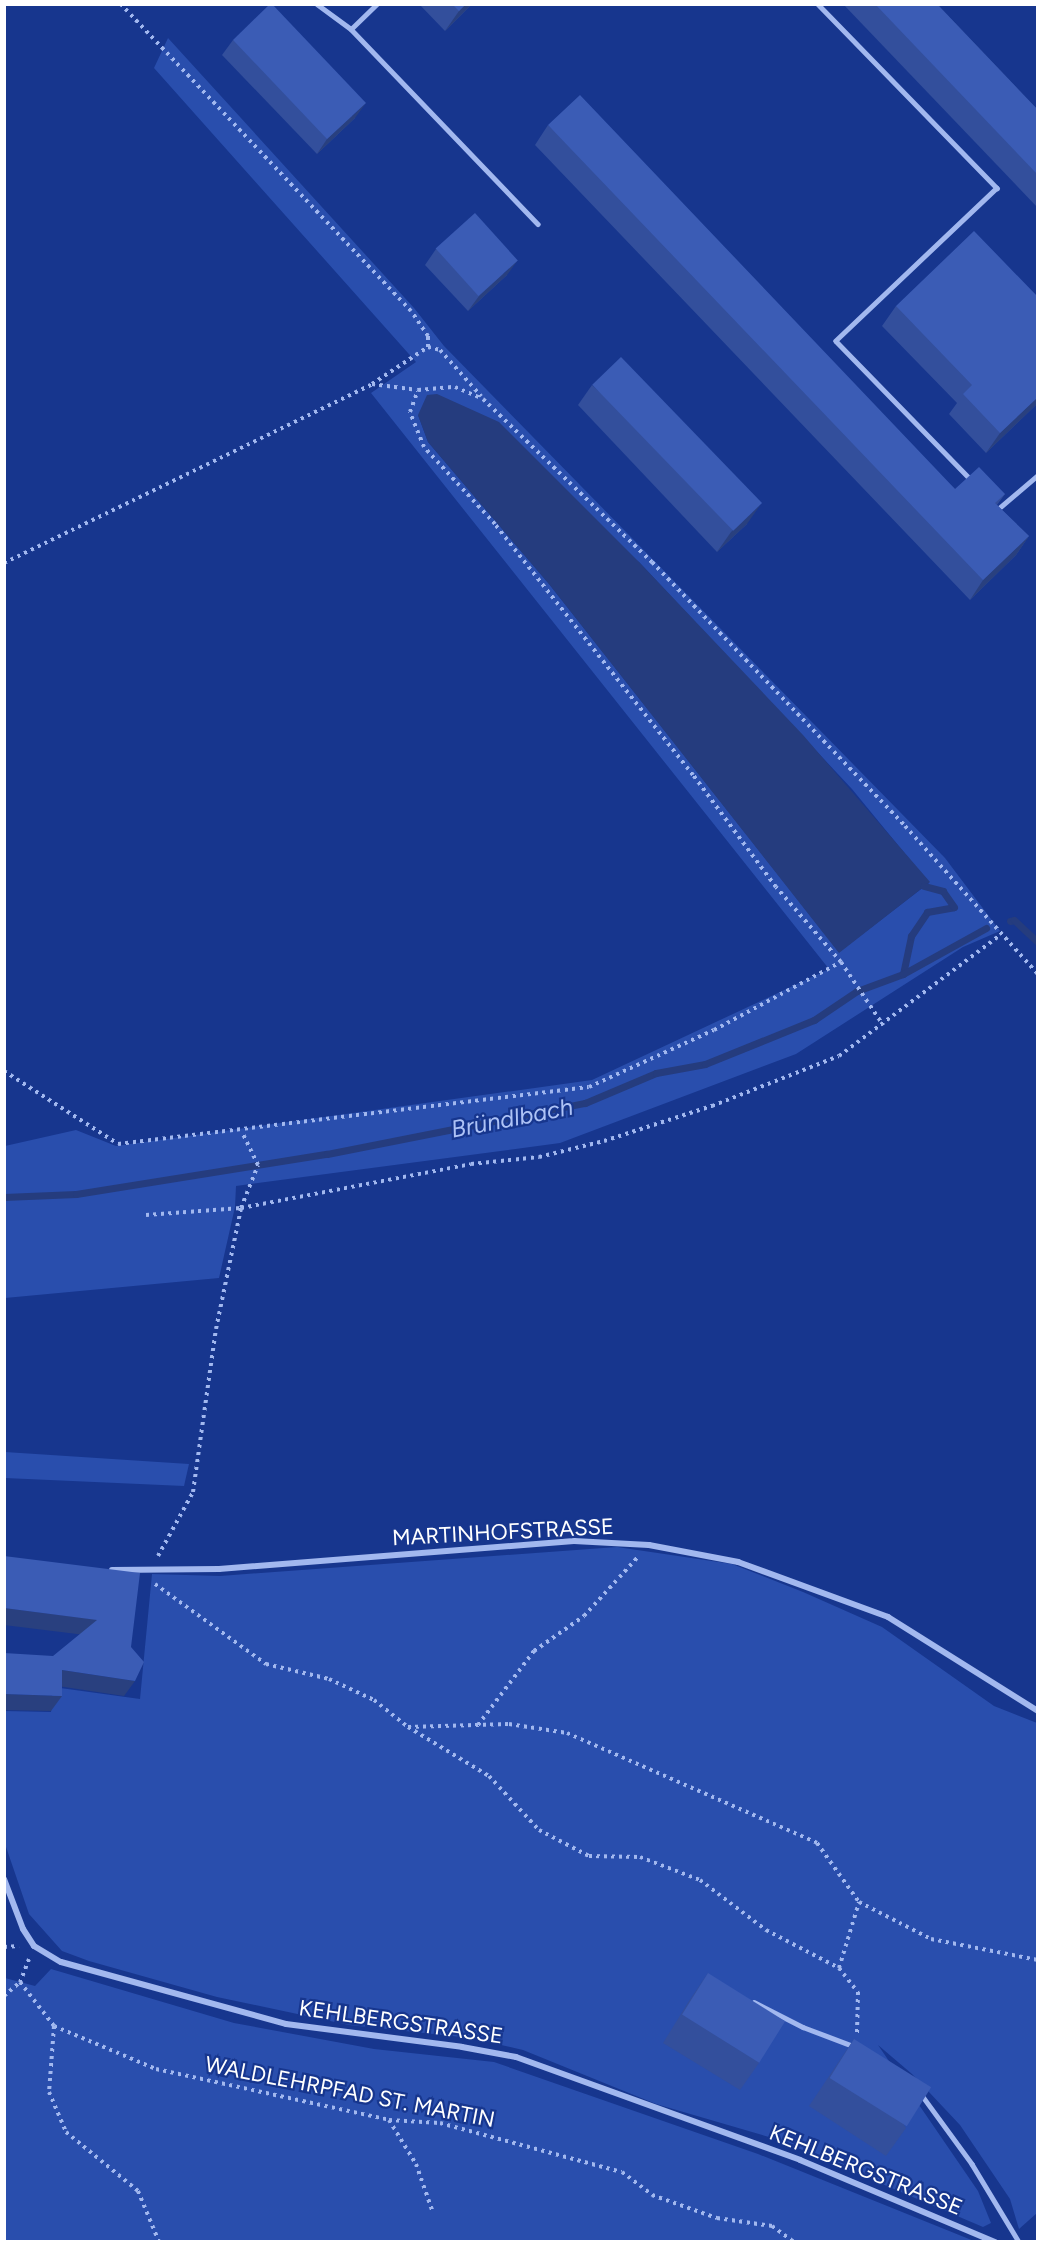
<!DOCTYPE html>
<meta charset="utf-8">
<style>
body{margin:0}
#map{position:relative;width:1042px;height:2246px;overflow:hidden;background:#17368e;font-family:Figtree,sans-serif}
div>[style]{position:absolute}
.green>*{inset:0;background:#294ead}
.water>*{inset:0;background:#253c7e}
.stream>*{height:7px;margin:-3.5px;padding:0 3.5px;transform-origin:3.5px;border-radius:3.5px;background:#253c7e}
.path>*{height:4px;margin-top:-2px;transform-origin:0;background:repeating-linear-gradient(90deg,#a2b8ef 0 3px,transparent 0 7.5px)}
.lane>*{height:4.5px;margin:-2.25px;padding:0 2.25px;transform-origin:2.25px;border-radius:2.25px;background:#a2b8ef}
.street>*{height:6px;margin:-3px;padding:0 3px;transform-origin:3px;border-radius:3px;background:#a2b8ef}
.wall>*{inset:0;background:#334f9c}
.shaded-wall>*{inset:0;background:#29407f;transform-origin:0 0}
.building>*{inset:0;background:#3b5cb5;transform-origin:0 0}
span{translate:-50% -50%;white-space:nowrap;text-align:center;line-height:1.15;-webkit-text-stroke:4.5px #17368e;paint-order:stroke}
.street-label{font-size:22px;color:#fff}
.water-label{font-size:24px;color:#aec3f6;font-style:italic}
.frame{position:absolute;inset:0;border:6px solid #fff;pointer-events:none}
</style>
<div id="map">
<div class="green">
<div style="clip-path:polygon(evenodd,168px 38px,414px 308px,444px 346px,945px 858px,1000px 931px,963px 947px,796px 1054px,560px 1143px,236px 1186px,235px 1207px,219px 1278px,5px 1298px,5px 1146px,76px 1130px,116px 1146px,592px 1080px,829px 969px,371px 393px,416px 362px,154px 68px,168px 38px,418px 415px,639px 562px,852px 789px,929px 883px,839px 952px,549px 584px,428px 442px,418px 415px)"></div>
<div style="clip-path:polygon(5px 1452px,189px 1464px,184px 1486px,5px 1478px)"></div>
<div style="clip-path:polygon(617px 1547px,732px 1564px,803px 1592px,882px 1627px,994px 1706px,1037px 1723px,1037px 2213px,1019px 2229px,1010px 2199px,960px 2125px,912px 2074px,878px 2045px,978px 2191px,991px 2223px,983px 2227px,779px 2140px,656px 2104px,523px 2050px,471px 2038px,349px 2025px,217px 1997px,89px 1961px,62px 1951px,29px 1914px,5px 1844px,4px 1711px,51px 1712px,53px 1687px,140px 1699px,152px 1574px,220px 1576px)"></div>
<div style="clip-path:polygon(51px 1969px,234px 2023px,374px 2049px,494px 2062px,758px 2154px,974px 2241px,5px 2241px,5px 1978px,35px 1986px)"></div>
</div>
<div class="water">
<div style="clip-path:polygon(437px 394px,499px 422px,639px 562px,803px 735px,930px 882px,839px 953px,549px 584px,428px 442px,418px 415px,427px 395px)"></div>
</div>
<div class="stream">
<div style="left:1010px;top:921px;width:4px;rotate:-14deg"></div>
<div style="left:1014px;top:920px;width:33px;rotate:43deg"></div>
<div style="left:903px;top:974px;width:39px;rotate:-78deg"></div>
<div style="left:911px;top:936px;width:29px;rotate:-56deg"></div>
<div style="left:927px;top:912px;width:27px;rotate:-10deg"></div>
<div style="left:954px;top:907px;width:19px;rotate:-125deg"></div>
<div style="left:943px;top:891px;width:20px;rotate:-165deg"></div>
<div style="left:4px;top:1197px;width:72px;rotate:-2.4deg"></div>
<div style="left:76px;top:1194px;width:254px;rotate:-9.1deg"></div>
<div style="left:327px;top:1154px;width:263px;rotate:-11.2deg"></div>
<div style="left:585px;top:1103px;width:77px;rotate:-22.9deg"></div>
<div style="left:656px;top:1073px;width:50px;rotate:-10.4deg"></div>
<div style="left:705px;top:1064px;width:118px;rotate:-22deg"></div>
<div style="left:814px;top:1020px;width:52px;rotate:-34deg"></div>
<div style="left:857px;top:991px;width:49px;rotate:-20.3deg"></div>
<div style="left:903px;top:974px;width:95px;rotate:-29deg"></div>
</div>
<div class="path">
<div style="left:428px;top:347px;width:12px;rotate:14deg"></div>
<div style="left:440px;top:350px;width:62px;rotate:48.3deg"></div>
<div style="left:372px;top:384px;width:46px;rotate:7.4deg"></div>
<div style="left:418px;top:390px;width:37px;rotate:-5deg"></div>
<div style="left:455px;top:387px;width:30px;rotate:23deg"></div>
<div style="left:483px;top:399px;width:235px;rotate:44deg"></div>
<div style="left:652px;top:562px;width:366px;rotate:46.2deg"></div>
<div style="left:905px;top:826px;width:199px;rotate:48.1deg"></div>
<div style="left:4px;top:563px;width:409px;rotate:-25.9deg"></div>
<div style="left:372px;top:384px;width:67px;rotate:-33.5deg"></div>
<div style="left:428px;top:347px;width:11px;rotate:-90deg"></div>
<div style="left:428px;top:336px;width:30px;rotate:-124deg"></div>
<div style="left:411px;top:311px;width:422px;rotate:-133.4deg"></div>
<div style="left:841px;top:962px;width:76px;rotate:56.3deg"></div>
<div style="left:4px;top:1071px;width:135px;rotate:32.6deg"></div>
<div style="left:118px;top:1144px;width:474px;rotate:-6.9deg"></div>
<div style="left:589px;top:1087px;width:137px;rotate:-24.5deg"></div>
<div style="left:714px;top:1030px;width:144px;rotate:-28.2deg"></div>
<div style="left:841px;top:962px;width:99px;rotate:-130.9deg"></div>
<div style="left:776px;top:887px;width:139px;rotate:-126.5deg"></div>
<div style="left:693px;top:775px;width:320px;rotate:-128.3deg"></div>
<div style="left:495px;top:524px;width:105px;rotate:-132.7deg"></div>
<div style="left:424px;top:447px;width:38px;rotate:-112deg"></div>
<div style="left:410px;top:412px;width:23px;rotate:-70deg"></div>
<div style="left:146px;top:1215px;width:95px;rotate:-4.2deg"></div>
<div style="left:241px;top:1208px;width:46px;rotate:-68.4deg"></div>
<div style="left:258px;top:1165px;width:37px;rotate:-116deg"></div>
<div style="left:158px;top:1556px;width:73px;rotate:-61.3deg"></div>
<div style="left:193px;top:1492px;width:165px;rotate:-82deg"></div>
<div style="left:216px;top:1329px;width:124px;rotate:-78.3deg"></div>
<div style="left:241px;top:1208px;width:234px;rotate:-10.8deg"></div>
<div style="left:471px;top:1164px;width:68px;rotate:-5.9deg"></div>
<div style="left:539px;top:1157px;width:67px;rotate:-13.8deg"></div>
<div style="left:604px;top:1141px;width:114px;rotate:-18deg"></div>
<div style="left:712px;top:1106px;width:136px;rotate:-21.5deg"></div>
<div style="left:839px;top:1056px;width:201px;rotate:-36.9deg"></div>
<div style="left:155px;top:1584px;width:137px;rotate:35.8deg"></div>
<div style="left:266px;top:1664px;width:65px;rotate:13.4deg"></div>
<div style="left:329px;top:1679px;width:50px;rotate:25deg"></div>
<div style="left:374px;top:1700px;width:43px;rotate:38.5deg"></div>
<div style="left:408px;top:1727px;width:95px;rotate:31.2deg"></div>
<div style="left:489px;top:1776px;width:74px;rotate:47.2deg"></div>
<div style="left:539px;top:1830px;width:56px;rotate:27.5deg"></div>
<div style="left:589px;top:1856px;width:51px;rotate:1.1deg"></div>
<div style="left:640px;top:1857px;width:64px;rotate:21deg"></div>
<div style="left:700px;top:1880px;width:83px;rotate:37.1deg"></div>
<div style="left:766px;top:1930px;width:82px;rotate:27.5deg"></div>
<div style="left:839px;top:1968px;width:31px;rotate:52deg"></div>
<div style="left:858px;top:1992px;width:42px;rotate:91.4deg"></div>
<div style="left:478px;top:1725px;width:93px;rotate:-52.9deg"></div>
<div style="left:534px;top:1651px;width:61px;rotate:-35deg"></div>
<div style="left:584px;top:1616px;width:79px;rotate:-47.6deg"></div>
<div style="left:408px;top:1727px;width:101px;rotate:-1.7deg"></div>
<div style="left:509px;top:1724px;width:59px;rotate:8.8deg"></div>
<div style="left:567px;top:1733px;width:273px;rotate:23.7deg"></div>
<div style="left:817px;top:1843px;width:72px;rotate:54.6deg"></div>
<div style="left:859px;top:1902px;width:81px;rotate:27.2deg"></div>
<div style="left:931px;top:1939px;width:109px;rotate:11.1deg"></div>
<div style="left:4px;top:1947px;width:15px;rotate:-4deg"></div>
<div style="left:29px;top:1959px;width:25px;rotate:111deg"></div>
<div style="left:20px;top:1982px;width:56px;rotate:52.3deg"></div>
<div style="left:54px;top:2026px;width:111px;rotate:22.9deg"></div>
<div style="left:156px;top:2069px;width:239px;rotate:12.3deg"></div>
<div style="left:389px;top:2120px;width:51px;rotate:3.4deg"></div>
<div style="left:440px;top:2123px;width:188px;rotate:15.1deg"></div>
<div style="left:622px;top:2172px;width:38px;rotate:37deg"></div>
<div style="left:652px;top:2195px;width:69px;rotate:19.5deg"></div>
<div style="left:717px;top:2218px;width:56px;rotate:8.3deg"></div>
<div style="left:772px;top:2226px;width:27px;rotate:36deg"></div>
<div style="left:839px;top:1968px;width:69px;rotate:-73.1deg"></div>
<div style="left:4px;top:1996px;width:21px;rotate:-41deg"></div>
<div style="left:54px;top:2026px;width:66px;rotate:94.3deg"></div>
<div style="left:49px;top:2092px;width:43px;rotate:67deg"></div>
<div style="left:66px;top:2132px;width:93px;rotate:39.3deg"></div>
<div style="left:138px;top:2191px;width:55px;rotate:67.6deg"></div>
<div style="left:389px;top:2120px;width:52px;rotate:58.5deg"></div>
<div style="left:416px;top:2164px;width:49px;rotate:70.8deg"></div>
</div>
<div class="lane">
<div style="left:317px;top:4px;width:42px;rotate:36.3deg"></div>
<div style="left:351px;top:29px;width:270px;rotate:46.2deg"></div>
<div style="left:818px;top:4px;width:257px;rotate:45.8deg"></div>
<div style="left:997px;top:188px;width:222px;rotate:136.5deg"></div>
<div style="left:836px;top:341px;width:195px;rotate:45.8deg"></div>
<div style="left:351px;top:29px;width:36px;rotate:-44deg"></div>
<div style="left:998px;top:509px;width:52px;rotate:-40.4deg"></div>
<div style="left:754px;top:2002px;width:55px;rotate:27deg"></div>
<div style="left:803px;top:2027px;width:57px;rotate:20.7deg"></div>
<div style="left:921px;top:2094px;width:87px;rotate:53.9deg"></div>
<div style="left:972px;top:2164px;width:91px;rotate:58.9deg"></div>
</div>
<div class="street">
<div style="left:112px;top:1570px;width:107px;rotate:-0.5deg"></div>
<div style="left:219px;top:1569px;width:356px;rotate:-4.5deg"></div>
<div style="left:574px;top:1541px;width:75px;rotate:3.1deg"></div>
<div style="left:649px;top:1545px;width:91px;rotate:10.8deg"></div>
<div style="left:738px;top:1562px;width:160px;rotate:20.1deg"></div>
<div style="left:888px;top:1617px;width:177px;rotate:32.1deg"></div>
<div style="left:4px;top:1879px;width:53px;rotate:69.2deg"></div>
<div style="left:23px;top:1929px;width:20px;rotate:57deg"></div>
<div style="left:34px;top:1946px;width:31px;rotate:31deg"></div>
<div style="left:61px;top:1962px;width:233px;rotate:15.4deg"></div>
<div style="left:286px;top:2024px;width:177px;rotate:7.4deg"></div>
<div style="left:462px;top:2047px;width:55px;rotate:10.5deg"></div>
<div style="left:516px;top:2057px;width:302px;rotate:19.9deg"></div>
<div style="left:800px;top:2160px;width:212px;rotate:22.8deg"></div>
</div>
<div class="wall">
<div style="clip-path:polygon(419px 4px,472px 4px,445px 31px)"></div>
<div style="clip-path:polygon(843px 4px,937px 4px,1038px 110px,1038px 208px)"></div>
<div style="clip-path:polygon(233px 40px,355px 118px,317px 154px,222px 55px)"></div>
<div style="clip-path:polygon(548px 125px,955px 489px,1005px 494px,997px 505px,1029px 536px,1016px 555px,970px 600px,535px 145px)"></div>
<div style="clip-path:polygon(436px 249px,507px 275px,468px 311px,425px 265px)"></div>
<div style="clip-path:polygon(1038px 297px,1038px 403px,986px 453px,949px 414px,957px 403px,882px 326px,896px 306px)"></div>
<div style="clip-path:polygon(592px 385px,747px 524px,717px 552px,578px 405px)"></div>
<div style="clip-path:polygon(708px 1973px,759px 2063px,740px 2090px,663px 2043px,689px 2001px)"></div>
<div style="clip-path:polygon(854px 2039px,906px 2128px,886px 2156px,809px 2106px)"></div>
</div>
<div class="shaded-wall">
<div style="clip-path:polygon(466px 4px,472px 4px,445px 31px,459px 11px)"></div>
<div style="clip-path:polygon(366px 103px,355px 118px,317px 154px,327px 139px)"></div>
<div style="clip-path:polygon(518px 260px,507px 275px,468px 311px,479px 296px)"></div>
<div style="clip-path:polygon(1038px 397px,1038px 403px,986px 453px,1000px 433px)"></div>
<div style="clip-path:polygon(761px 504px,747px 524px,717px 552px,731px 532px)"></div>
<div style="clip-path:polygon(1029px 536px,1016px 555px,970px 600px,983px 580px)"></div>
<div style="left:4px;top:1608px;width:94px;height:17px;rotate:7deg"></div>
<div style="clip-path:polygon(62px 1670px,135px 1681px,124px 1696px,51px 1685px)"></div>
<div style="clip-path:polygon(4px 1694px,62px 1696px,51px 1711px,4px 1710px)"></div>
</div>
<div class="building">
<div style="clip-path:polygon(270px 4px,272px 4px,366px 103px,327px 139px,233px 40px)"></div>
<div style="clip-path:polygon(452px 4px,466px 4px,459px 11px)"></div>
<div style="clip-path:polygon(875px 4px,937px 4px,1038px 110px,1038px 175px)"></div>
<div style="clip-path:polygon(580px 95px,955px 489px,979px 467px,1005px 494px,995px 503px,1029px 536px,983px 580px,548px 125px)"></div>
<div style="left:475px;top:213px;width:64px;height:53px;rotate:48deg"></div>
<div style="clip-path:polygon(974px 231px,1038px 297px,1038px 397px,1000px 433px,963px 394px,972px 385px,896px 306px)"></div>
<div style="left:621px;top:357px;width:203px;height:40px;rotate:46deg"></div>
<div style="clip-path:polygon(4px 1556px,140px 1573px,131px 1647px,144px 1662px,135px 1681px,62px 1670px,62px 1696px,4px 1694px,4px 1653px,53px 1656px,97px 1620px,4px 1608px)"></div>
<div style="left:708px;top:1973px;width:91px;height:49px;rotate:32deg"></div>
<div style="left:854px;top:2039px;width:91px;height:46px;rotate:32deg"></div>
</div>
<div class="street-label">
<span style="left:503px;top:1532px;rotate:-3deg">MARTINHOFSTRASSE</span>
<span style="left:401px;top:2022px;rotate:8deg">KEHLBERGSTRASSE</span>
<span style="left:350px;top:2092px;rotate:11deg">WALDLEHRPFAD ST. MARTIN</span>
<span style="left:866px;top:2170px;rotate:22deg">KEHLBERGSTRASSE</span>
</div>
<div class="water-label">
<span style="left:512px;top:1118px;rotate:-11deg">Bründlbach</span>
</div>
<div class="frame"></div>
</div>
